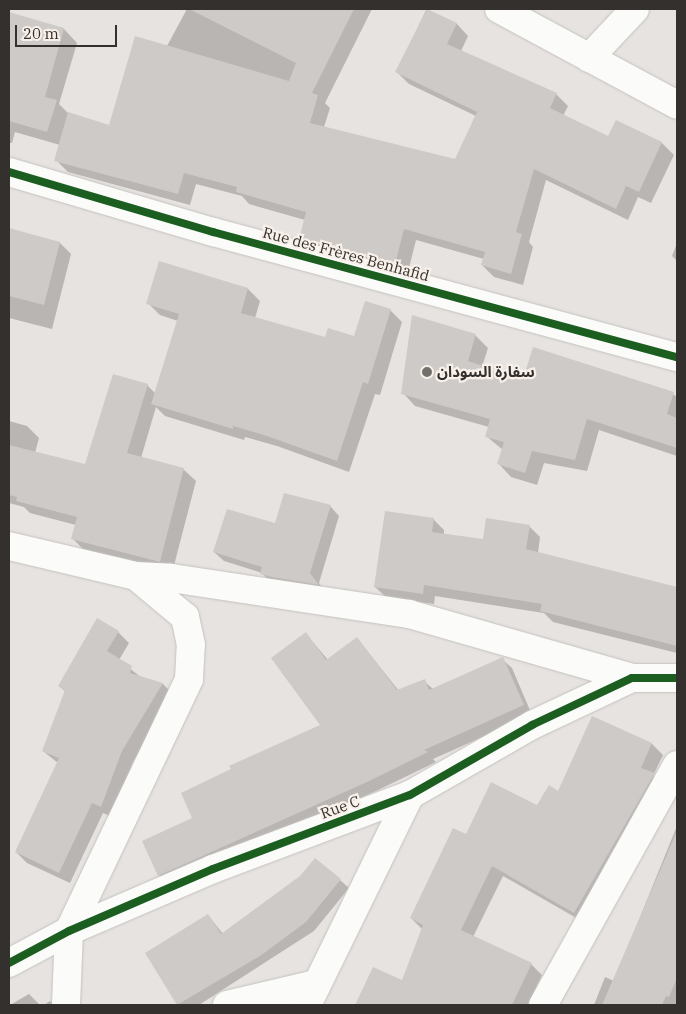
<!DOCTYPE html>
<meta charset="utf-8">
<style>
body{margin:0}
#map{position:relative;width:686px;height:1014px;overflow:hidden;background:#e6e3e0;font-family:"IBM Plex Serif","Noto Sans Arabic",serif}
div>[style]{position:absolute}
.shadow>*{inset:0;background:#0003}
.building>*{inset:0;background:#cdcac7}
.roads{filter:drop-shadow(0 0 1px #c4c1be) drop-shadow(0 0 1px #c4c1be)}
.street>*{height:28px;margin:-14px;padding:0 14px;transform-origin:14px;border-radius:14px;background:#fbfbfa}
.cycleway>*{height:8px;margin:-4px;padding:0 4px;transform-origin:4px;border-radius:4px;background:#1b5e20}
.dots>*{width:14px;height:14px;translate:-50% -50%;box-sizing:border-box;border:2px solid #f8f0e9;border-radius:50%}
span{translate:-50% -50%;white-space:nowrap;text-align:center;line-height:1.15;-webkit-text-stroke:4.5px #f8f0e9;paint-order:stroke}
.street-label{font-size:15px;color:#33302e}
.poi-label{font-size:15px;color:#33302e;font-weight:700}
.left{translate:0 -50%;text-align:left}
.frame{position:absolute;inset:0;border:10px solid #33302e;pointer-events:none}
.scale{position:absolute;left:15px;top:25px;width:102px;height:22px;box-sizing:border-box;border:2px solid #33302e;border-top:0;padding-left:6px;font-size:15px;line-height:18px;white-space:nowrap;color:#33302e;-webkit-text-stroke:4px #f8f0e9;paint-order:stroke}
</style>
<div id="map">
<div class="shadow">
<div style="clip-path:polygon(187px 9px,372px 9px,325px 103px,330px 108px,324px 127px,455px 160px,476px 116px,409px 84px,397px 72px,426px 10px,457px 24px,468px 36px,461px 51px,556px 94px,568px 106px,563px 116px,608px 138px,616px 121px,662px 143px,674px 155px,651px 203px,638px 197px,628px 220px,546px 180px,529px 242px,533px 247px,523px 285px,494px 277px,482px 265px,484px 259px,416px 240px,407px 276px,313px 251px,301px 239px,305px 220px,249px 204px,242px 196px,196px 184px,190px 205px,68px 172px,56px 160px,60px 145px,15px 132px,12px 143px,9px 143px,9px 14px,64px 29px,77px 43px,59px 104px,69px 114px,110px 126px,167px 46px)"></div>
<div style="clip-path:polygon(9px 239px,60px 243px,71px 254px,52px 329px,9px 318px)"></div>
<div style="clip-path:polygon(677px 243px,677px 261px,672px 256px)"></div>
<div style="clip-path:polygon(160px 263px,248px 289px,260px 301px,255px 318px,326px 338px,355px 337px,390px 310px,402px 322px,380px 395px,375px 394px,349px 472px,277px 446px,245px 437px,244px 440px,165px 416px,156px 407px,141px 458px,183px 469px,196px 481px,172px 573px,85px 551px,73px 539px,76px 525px,30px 513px,24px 507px,9px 503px,9px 421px,27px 426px,39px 438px,35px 453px,86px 466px,147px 385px,156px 394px,178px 321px,160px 315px,148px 303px)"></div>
<div style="clip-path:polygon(475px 335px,488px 348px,482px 367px,524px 381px,673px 394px,677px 397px,677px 456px,599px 430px,587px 471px,544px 463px,537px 485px,511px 477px,499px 464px,503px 450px,486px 436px,489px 427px,415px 406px,403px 393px)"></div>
<div style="clip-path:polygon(330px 506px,339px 516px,319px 583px,326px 593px,271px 583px,262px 573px,224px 561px,214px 552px)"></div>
<div style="clip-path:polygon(433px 519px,444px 530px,444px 535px,484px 540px,529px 526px,540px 537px,538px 553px,677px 588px,677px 653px,553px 622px,544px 613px,435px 596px,434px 604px,387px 598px,375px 587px)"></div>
<div style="clip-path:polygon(118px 632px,129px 643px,119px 660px,142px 678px,163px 684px,173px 694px,133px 762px,112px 817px,103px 813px,70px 883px,27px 863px,16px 852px,58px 763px,43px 751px,66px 692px,59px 686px)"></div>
<div style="clip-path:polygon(306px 634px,328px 660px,357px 638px,399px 691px,424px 681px,433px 689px,502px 659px,512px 668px,532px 715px,433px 759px,436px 762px,376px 791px,168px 884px,159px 875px,194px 818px,322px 726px)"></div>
<div style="clip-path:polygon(593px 717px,652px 744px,663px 755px,653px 776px,660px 783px,585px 923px,503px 876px,473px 937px,531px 964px,542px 975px,528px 1005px,357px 1005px,373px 969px,403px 982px,422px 929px,411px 918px,466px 835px,538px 806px,559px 792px)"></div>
<div style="clip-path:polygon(677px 826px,677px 1005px,594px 1005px,605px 977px,614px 981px)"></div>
<div style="clip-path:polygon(340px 880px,349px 888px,314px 931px,199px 1005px,178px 1005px,147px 953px,208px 915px,223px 934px)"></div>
<div style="clip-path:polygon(29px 994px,40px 1005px,10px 1005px)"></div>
<div style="clip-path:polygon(50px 1001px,55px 1005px,44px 1005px)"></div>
</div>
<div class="building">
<div style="clip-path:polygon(189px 9px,354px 9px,312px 93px,318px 95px,310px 123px,455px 159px,477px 112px,395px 72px,427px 9px,457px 23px,447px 44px,557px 93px,550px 108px,608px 136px,616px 120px,662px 142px,639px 192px,626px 186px,616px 209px,534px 169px,516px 232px,522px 234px,511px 274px,481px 265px,485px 252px,404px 229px,395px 265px,299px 239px,306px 212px,236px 192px,237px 187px,184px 173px,178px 194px,54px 161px,68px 112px,109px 125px,135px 36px,289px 81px,296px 63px)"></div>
<div style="clip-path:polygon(9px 12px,64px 28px,45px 97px,57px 100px,47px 132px,9px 121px)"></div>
<div style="clip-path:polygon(9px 228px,60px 242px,44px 305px,9px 296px)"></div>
<div style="clip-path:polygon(159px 261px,248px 288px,241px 313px,325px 337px,328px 328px,354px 336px,365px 301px,391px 309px,368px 384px,363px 382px,337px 461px,264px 435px,233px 426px,233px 429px,151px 404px,179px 314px,146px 304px)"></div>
<div style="clip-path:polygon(412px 315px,476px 334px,468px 361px,523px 379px,533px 347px,674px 392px,667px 414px,677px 418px,677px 448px,587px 419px,575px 460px,532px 451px,525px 473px,497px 464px,504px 442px,485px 437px,490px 419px,401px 394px)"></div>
<div style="clip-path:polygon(113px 374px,148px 384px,127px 453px,184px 468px,160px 562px,71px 539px,77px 517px,16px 501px,17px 497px,9px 495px,9px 445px,85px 464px)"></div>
<div style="clip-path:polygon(284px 493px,331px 505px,310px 573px,319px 585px,272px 577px,260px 574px,262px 567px,213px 552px,227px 509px,275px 523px)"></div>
<div style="clip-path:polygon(385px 511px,434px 518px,432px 532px,483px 539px,486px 518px,530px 525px,526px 549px,677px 587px,677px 646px,540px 611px,542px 604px,424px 585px,423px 594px,374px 587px)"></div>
<div style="clip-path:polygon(97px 618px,119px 631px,107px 651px,132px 666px,130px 673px,163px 683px,122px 751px,101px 807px,92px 803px,59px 873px,15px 852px,59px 758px,42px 751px,65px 690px,58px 686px)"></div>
<div style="clip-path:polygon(306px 632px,326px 660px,357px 637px,397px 690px,425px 679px,429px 690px,503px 657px,524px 705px,424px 750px,428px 752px,367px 782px,158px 876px,142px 841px,192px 818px,181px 793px,231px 769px,229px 766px,320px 725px,271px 658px)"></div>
<div style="clip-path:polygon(592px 716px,652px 743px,641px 768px,655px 773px,574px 913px,492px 866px,461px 930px,532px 963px,512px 1005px,355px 1005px,373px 967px,402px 980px,423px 925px,410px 918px,453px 828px,466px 834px,491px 782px,537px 805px,549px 785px,558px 791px)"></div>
<div style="clip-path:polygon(677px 831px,677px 978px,669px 997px,666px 996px,662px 1005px,602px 1005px)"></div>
<div style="clip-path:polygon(315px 858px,341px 879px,306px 922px,260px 956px,177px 1005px,145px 953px,208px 914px,221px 934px,300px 876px)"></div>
</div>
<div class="roads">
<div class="street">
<div style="left:499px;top:9px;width:202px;rotate:28.3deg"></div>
<div style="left:589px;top:58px;width:67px;rotate:-46.8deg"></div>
<div style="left:9px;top:172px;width:213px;rotate:16.4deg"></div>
<div style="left:213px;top:232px;width:481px;rotate:15.1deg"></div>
<div style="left:9px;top:546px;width:130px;rotate:13.3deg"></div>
<div style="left:136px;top:576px;width:35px;rotate:3deg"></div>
<div style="left:171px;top:578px;width:241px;rotate:8.6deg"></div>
<div style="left:409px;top:614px;width:232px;rotate:16deg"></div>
<div style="left:9px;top:963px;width:68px;rotate:-28.1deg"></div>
<div style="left:69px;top:931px;width:157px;rotate:-23.3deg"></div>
<div style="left:213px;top:869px;width:210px;rotate:-20.6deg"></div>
<div style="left:410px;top:795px;width:141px;rotate:-29.8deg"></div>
<div style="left:532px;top:725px;width:110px;rotate:-25.2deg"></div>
<div style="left:632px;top:678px;width:45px"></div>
<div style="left:66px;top:1005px;width:74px;rotate:-87.7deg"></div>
<div style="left:69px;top:931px;width:279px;rotate:-64.5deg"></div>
<div style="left:189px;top:679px;width:34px;rotate:-87deg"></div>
<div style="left:191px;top:645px;width:29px;rotate:-102deg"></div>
<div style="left:185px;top:617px;width:64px;rotate:-140.1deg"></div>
<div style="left:227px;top:1005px;width:91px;rotate:-13.3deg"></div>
<div style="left:307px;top:1005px;width:234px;rotate:-63.9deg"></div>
<div style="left:543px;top:1005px;width:275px;rotate:-60.8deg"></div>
</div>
</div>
<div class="cycleway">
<div style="left:9px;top:172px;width:213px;rotate:16.4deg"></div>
<div style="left:213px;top:232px;width:481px;rotate:15.1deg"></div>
<div style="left:9px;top:963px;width:68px;rotate:-28.1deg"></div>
<div style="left:69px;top:931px;width:157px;rotate:-23.3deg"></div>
<div style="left:213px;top:869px;width:210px;rotate:-20.6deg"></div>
<div style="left:410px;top:795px;width:141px;rotate:-29.8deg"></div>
<div style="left:532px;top:725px;width:110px;rotate:-25.2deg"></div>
<div style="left:632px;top:678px;width:45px"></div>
</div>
<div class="dots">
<div style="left:427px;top:372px;background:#726f6c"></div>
</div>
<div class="street-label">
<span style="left:346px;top:254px;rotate:15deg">Rue des Frères Benhafid</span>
<span style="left:340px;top:807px;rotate:-20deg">Rue C</span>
</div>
<div class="poi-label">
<span class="left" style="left:437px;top:372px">سفارة السودان</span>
</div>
<div class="frame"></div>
<div class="scale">20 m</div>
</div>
